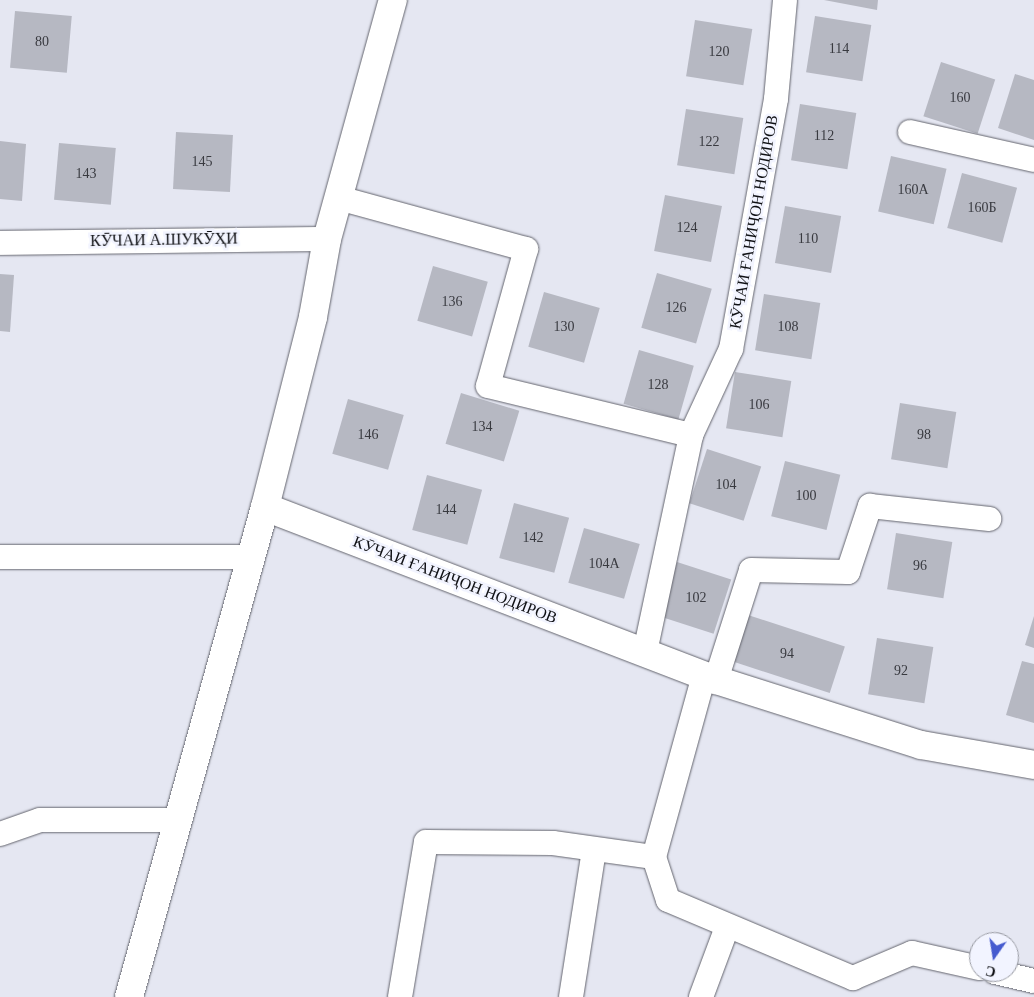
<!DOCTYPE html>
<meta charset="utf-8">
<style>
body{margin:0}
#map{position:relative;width:1034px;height:997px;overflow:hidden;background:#e5e7f2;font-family:Georgia,serif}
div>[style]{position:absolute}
.building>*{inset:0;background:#b6b8c2;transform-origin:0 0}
.roads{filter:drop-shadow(0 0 1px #64656e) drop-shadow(0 0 1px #64656e)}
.street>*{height:24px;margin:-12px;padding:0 12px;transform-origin:12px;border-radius:12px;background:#fff}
.secondary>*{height:28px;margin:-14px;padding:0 14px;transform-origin:14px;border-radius:14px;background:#fff}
span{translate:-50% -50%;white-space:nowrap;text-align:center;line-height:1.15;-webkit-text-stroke:5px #f2f4ff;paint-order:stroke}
.number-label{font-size:14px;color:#393a40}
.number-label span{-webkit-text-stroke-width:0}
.street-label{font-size:16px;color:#0f1014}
.north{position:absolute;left:969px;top:932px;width:50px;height:50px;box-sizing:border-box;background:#f2f4ff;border:1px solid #9799a1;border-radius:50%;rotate:193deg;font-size:14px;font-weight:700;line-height:20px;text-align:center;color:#0f1014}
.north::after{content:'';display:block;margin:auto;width:18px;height:22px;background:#465bcf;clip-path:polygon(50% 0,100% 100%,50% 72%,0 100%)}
</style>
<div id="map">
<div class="building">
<div style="clip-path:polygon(824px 0,878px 0,877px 10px)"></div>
<div style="left:15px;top:11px;width:57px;height:57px;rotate:5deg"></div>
<div style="left:815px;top:16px;width:57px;height:57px;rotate:9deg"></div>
<div style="left:695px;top:20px;width:58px;height:57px;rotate:9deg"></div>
<div style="left:941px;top:62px;width:57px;height:57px;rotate:18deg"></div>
<div style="clip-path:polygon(1015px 74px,1034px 80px,1034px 140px,998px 128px)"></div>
<div style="left:800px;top:104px;width:57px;height:57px;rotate:9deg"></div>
<div style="left:686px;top:109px;width:58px;height:57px;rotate:9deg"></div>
<div style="left:176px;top:132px;width:57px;height:57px;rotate:3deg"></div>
<div style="clip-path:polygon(0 141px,26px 144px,22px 201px,0 199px)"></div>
<div style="left:59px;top:143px;width:57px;height:57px;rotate:5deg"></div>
<div style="left:891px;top:156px;width:57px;height:57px;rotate:13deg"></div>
<div style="left:962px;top:173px;width:57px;height:57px;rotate:15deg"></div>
<div style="left:665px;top:195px;width:58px;height:57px;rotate:11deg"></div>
<div style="left:785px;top:206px;width:57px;height:58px;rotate:10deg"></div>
<div style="left:433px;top:266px;width:57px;height:57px;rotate:16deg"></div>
<div style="left:657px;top:273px;width:57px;height:57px;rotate:16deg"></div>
<div style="clip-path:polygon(0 274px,14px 275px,10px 332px,0 331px)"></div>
<div style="left:544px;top:292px;width:58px;height:57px;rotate:16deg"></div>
<div style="left:764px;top:294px;width:57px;height:57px;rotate:9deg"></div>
<div style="left:639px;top:350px;width:57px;height:56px;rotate:16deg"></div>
<div style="left:735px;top:372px;width:57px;height:57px;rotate:9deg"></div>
<div style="left:461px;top:393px;width:61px;height:53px;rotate:17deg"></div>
<div style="left:348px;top:399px;width:58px;height:57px;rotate:16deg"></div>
<div style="left:900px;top:403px;width:57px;height:57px;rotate:9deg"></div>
<div style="left:707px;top:449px;width:57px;height:57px;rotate:18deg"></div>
<div style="left:785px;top:461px;width:57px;height:57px;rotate:14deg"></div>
<div style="left:427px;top:475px;width:57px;height:57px;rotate:15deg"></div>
<div style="left:514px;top:503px;width:57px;height:57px;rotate:15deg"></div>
<div style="left:584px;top:528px;width:58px;height:57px;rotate:16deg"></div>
<div style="left:896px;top:533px;width:57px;height:57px;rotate:9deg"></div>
<div style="left:677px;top:562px;width:57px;height:57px;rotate:18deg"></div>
<div style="left:745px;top:614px;width:105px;height:49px;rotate:18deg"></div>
<div style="clip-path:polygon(1034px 616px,1034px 648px,1025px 645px)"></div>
<div style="left:877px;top:638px;width:57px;height:57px;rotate:9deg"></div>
<div style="clip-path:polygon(1022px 661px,1034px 664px,1034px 723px,1006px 715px)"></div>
</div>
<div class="roads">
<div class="street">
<div style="left:910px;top:132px;width:127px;rotate:12.7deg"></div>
<div style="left:339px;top:198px;width:194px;rotate:15.3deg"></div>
<div style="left:526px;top:249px;width:142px;rotate:105.5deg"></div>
<div style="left:488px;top:386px;width:209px;rotate:13.6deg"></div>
<div style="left:0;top:243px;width:327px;rotate:-0.7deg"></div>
<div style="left:0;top:557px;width:250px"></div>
<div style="left:645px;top:652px;width:222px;rotate:-78deg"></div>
<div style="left:691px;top:435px;width:95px;rotate:-65.1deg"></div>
<div style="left:731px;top:349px;width:254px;rotate:-79.8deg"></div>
<div style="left:776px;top:99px;width:99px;rotate:-84.8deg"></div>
<div style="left:716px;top:680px;width:115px;rotate:-72.3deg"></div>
<div style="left:751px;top:570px;width:97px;rotate:1.2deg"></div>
<div style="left:848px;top:572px;width:70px;rotate:-71.6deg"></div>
<div style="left:870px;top:506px;width:120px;rotate:6.2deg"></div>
<div style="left:0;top:834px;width:42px;rotate:-19.3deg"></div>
<div style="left:40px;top:820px;width:136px"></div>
<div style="left:654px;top:857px;width:189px;rotate:-74.6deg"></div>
<div style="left:995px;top:972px;width:40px;rotate:13deg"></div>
<div style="left:400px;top:997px;width:157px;rotate:-80.5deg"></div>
<div style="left:426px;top:842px;width:127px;rotate:0.5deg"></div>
<div style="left:553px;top:843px;width:102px;rotate:7.9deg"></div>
<div style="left:654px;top:857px;width:45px;rotate:72deg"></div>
<div style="left:668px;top:900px;width:201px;rotate:22.9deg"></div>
<div style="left:853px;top:978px;width:64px;rotate:-23deg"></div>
<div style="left:912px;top:953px;width:69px;rotate:12.6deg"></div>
<div style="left:571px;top:997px;width:149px;rotate:-81.1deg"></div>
<div style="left:701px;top:997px;width:75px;rotate:-69.6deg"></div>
</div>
<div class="secondary">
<div style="left:265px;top:507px;width:483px;rotate:21deg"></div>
<div style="left:716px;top:680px;width:215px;rotate:17.6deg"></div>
<div style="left:921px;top:745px;width:115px;rotate:10deg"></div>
<div style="left:129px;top:997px;width:509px;rotate:-74.49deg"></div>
<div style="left:265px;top:507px;width:196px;rotate:-75.8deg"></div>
<div style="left:313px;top:317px;width:79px;rotate:-79.8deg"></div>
<div style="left:327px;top:239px;width:248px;rotate:-74.6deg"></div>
</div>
</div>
<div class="number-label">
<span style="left:42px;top:42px">80</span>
<span style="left:839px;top:49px">114</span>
<span style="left:719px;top:52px">120</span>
<span style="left:960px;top:98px">160</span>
<span style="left:824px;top:136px">112</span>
<span style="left:709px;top:142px">122</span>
<span style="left:202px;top:162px">145</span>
<span style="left:86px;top:174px">143</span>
<span style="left:913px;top:190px">160А</span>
<span style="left:982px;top:208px">160Б</span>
<span style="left:687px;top:228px">124</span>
<span style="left:808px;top:239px">110</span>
<span style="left:452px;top:302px">136</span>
<span style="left:676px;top:308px">126</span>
<span style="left:564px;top:327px">130</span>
<span style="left:788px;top:327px">108</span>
<span style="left:658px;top:385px">128</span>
<span style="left:759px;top:405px">106</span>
<span style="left:482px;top:427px">134</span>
<span style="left:368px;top:435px">146</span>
<span style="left:924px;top:435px">98</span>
<span style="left:726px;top:485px">104</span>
<span style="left:806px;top:496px">100</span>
<span style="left:446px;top:510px">144</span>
<span style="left:533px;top:538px">142</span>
<span style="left:604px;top:564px">104А</span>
<span style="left:920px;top:566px">96</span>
<span style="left:696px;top:598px">102</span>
<span style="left:787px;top:654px">94</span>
<span style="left:901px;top:671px">92</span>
</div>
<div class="street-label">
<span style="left:754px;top:222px;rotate:-80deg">КӮЧАИ ҒАНИҶОН НОДИРОВ</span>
<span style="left:164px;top:240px;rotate:-1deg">КӮЧАИ А.ШУКӮҲИ</span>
<span style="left:455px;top:580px;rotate:21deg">КӮЧАИ ҒАНИҶОН НОДИРОВ</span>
</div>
<div class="north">С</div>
</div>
